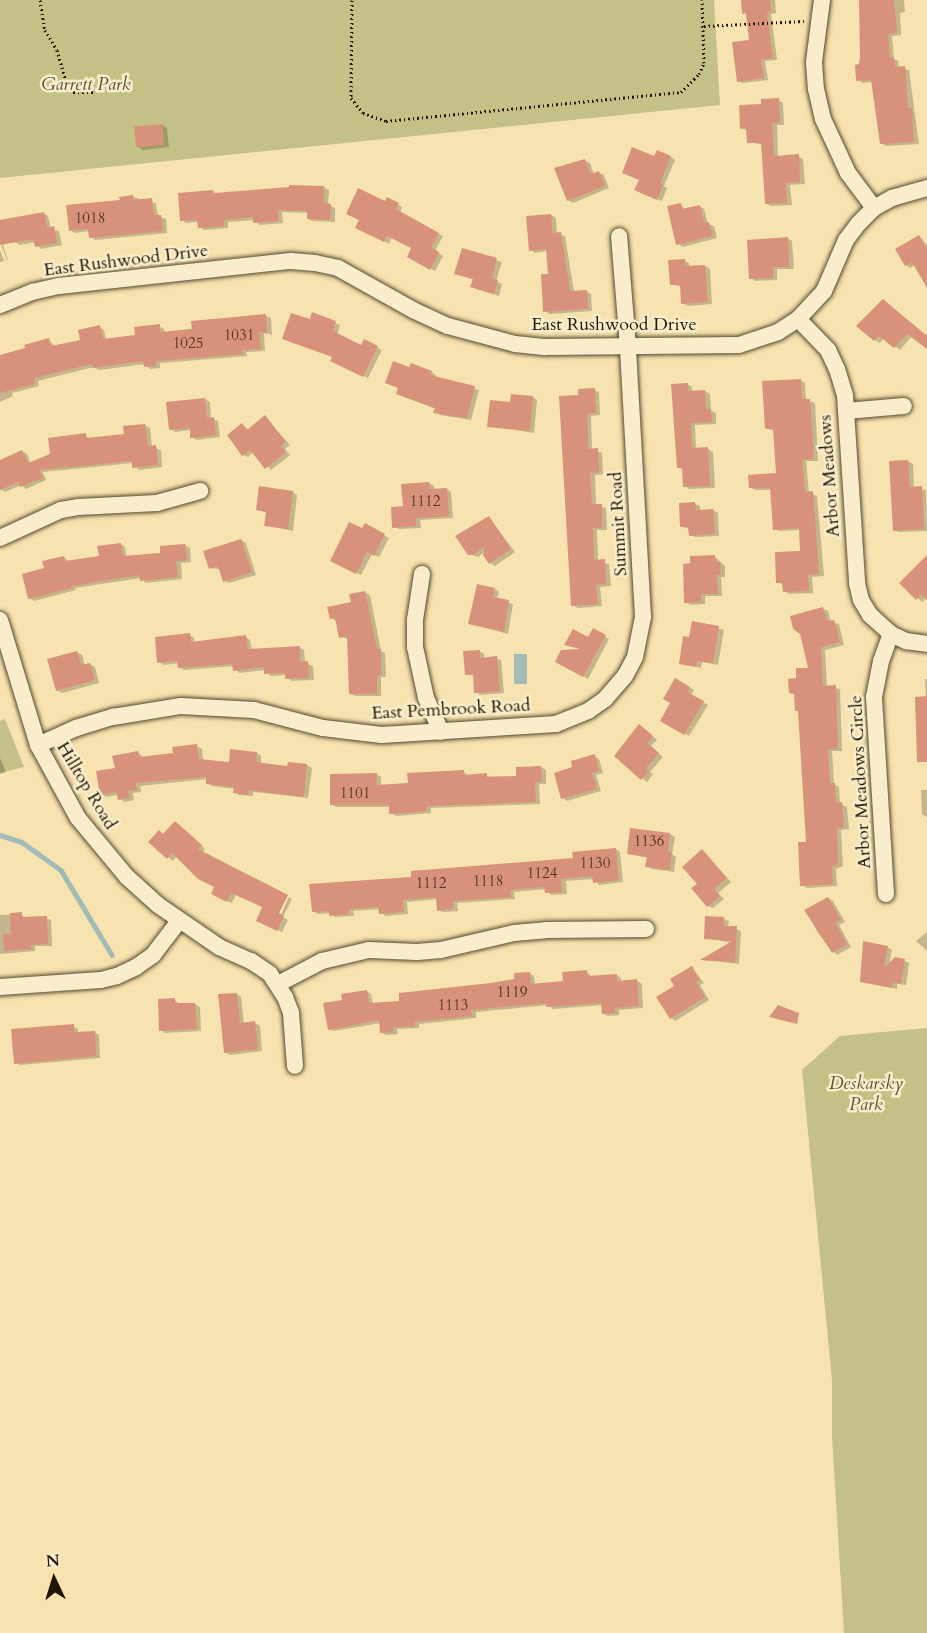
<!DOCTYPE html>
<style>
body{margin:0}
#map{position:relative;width:927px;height:1633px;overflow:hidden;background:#f7e3af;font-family:Cardo,serif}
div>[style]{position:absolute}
.green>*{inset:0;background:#c3c186}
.water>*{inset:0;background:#a2bbb6;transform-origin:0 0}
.shadow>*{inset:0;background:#0003}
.stream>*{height:4.5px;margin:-2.25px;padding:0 2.25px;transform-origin:2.25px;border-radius:2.25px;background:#a2bbb6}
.building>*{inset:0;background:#d8927c;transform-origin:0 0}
.path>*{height:3px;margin-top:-1.5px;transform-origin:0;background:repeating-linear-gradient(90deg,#211504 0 1.5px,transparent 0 4.5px)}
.roads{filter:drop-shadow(0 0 2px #56482f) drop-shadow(0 0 2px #56482f)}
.street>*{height:16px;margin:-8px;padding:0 8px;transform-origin:8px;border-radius:8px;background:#faedcb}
span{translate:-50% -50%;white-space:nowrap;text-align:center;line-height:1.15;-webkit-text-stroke:5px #faedcb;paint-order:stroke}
.number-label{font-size:15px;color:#4f3422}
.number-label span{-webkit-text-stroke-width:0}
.park-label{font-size:18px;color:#5a5132;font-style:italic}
.street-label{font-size:18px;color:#211504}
.north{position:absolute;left:24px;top:1549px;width:60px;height:60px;-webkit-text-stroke:4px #faedcb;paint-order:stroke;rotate:356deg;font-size:16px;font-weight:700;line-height:24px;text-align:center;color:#211504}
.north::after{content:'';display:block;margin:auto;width:21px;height:27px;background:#211504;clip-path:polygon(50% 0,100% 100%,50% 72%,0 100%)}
</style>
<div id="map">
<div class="green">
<div style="clip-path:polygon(0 0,714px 0,720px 105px,0 178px)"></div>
<div style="clip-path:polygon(5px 719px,24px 767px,0 773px,0 721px)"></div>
<div style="clip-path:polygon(927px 1028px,927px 1633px,844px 1633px,832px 1436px,832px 1380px,802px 1070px,840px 1036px)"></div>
</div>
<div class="water">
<div style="left:514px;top:654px;width:13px;height:30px"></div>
</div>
<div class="shadow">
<div style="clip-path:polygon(743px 0,775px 0,776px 13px,771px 14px,777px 60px,765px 61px,768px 80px,743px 83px,739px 81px,751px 41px)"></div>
<div style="clip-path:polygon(860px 0,904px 0,905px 12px,900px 13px,901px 35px,892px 36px,894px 59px,898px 61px,899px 68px,909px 70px,919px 144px,886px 146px,881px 143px,873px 82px,863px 83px,858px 80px,861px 66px)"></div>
<div style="clip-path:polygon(778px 100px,783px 103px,784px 125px,777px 125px,778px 157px,798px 156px,803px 159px,805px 184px,790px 185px,792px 205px,771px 206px,767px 204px,763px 145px,749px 142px,748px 131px,741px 128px,763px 105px)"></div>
<div style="clip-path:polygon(162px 125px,167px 128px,169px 147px,143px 150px,138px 147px)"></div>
<div style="clip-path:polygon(671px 157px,675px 160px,664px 186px,667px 188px,662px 201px,641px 193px,655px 158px)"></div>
<div style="clip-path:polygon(585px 161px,590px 163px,594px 174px,599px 173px,604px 175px,609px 188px,573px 203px,568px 200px)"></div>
<div style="clip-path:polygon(324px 187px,329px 190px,328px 205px,335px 208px,335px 222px,313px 221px,308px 219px,308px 213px,282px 212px,283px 223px,260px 225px,254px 220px,228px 222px,228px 228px,204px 230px,200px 227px,199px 222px,186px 223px,182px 220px,213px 192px,217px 194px)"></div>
<div style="clip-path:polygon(133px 197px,156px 203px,158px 216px,166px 219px,167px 233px,95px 240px,91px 237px,90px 231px,75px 233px,70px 230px)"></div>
<div style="clip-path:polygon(387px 199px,402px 207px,400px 213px,443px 236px,435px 251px,443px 256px,435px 271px,409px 257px,413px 248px,392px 237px,389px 244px,361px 230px)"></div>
<div style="clip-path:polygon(680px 204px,686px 210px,699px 206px,704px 209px,708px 224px,714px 226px,717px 238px,683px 247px,678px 244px)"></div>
<div style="clip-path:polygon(43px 213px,48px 216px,51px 229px,59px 231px,62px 245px,41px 249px,35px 242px,20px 245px,15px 242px)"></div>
<div style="clip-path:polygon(551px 215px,556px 218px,557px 234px,565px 236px,574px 292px,586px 291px,591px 294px,592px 311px,550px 314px,545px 311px,550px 275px,547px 251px,535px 253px,530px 250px,527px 217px)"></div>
<div style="clip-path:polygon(919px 236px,927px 245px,927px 279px,915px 265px,910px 268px,906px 265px)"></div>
<div style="clip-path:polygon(787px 238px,792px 241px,794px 269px,777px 269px,777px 280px,755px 281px,751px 278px)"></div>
<div style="clip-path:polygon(1px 244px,3px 245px,8px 260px,7px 260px)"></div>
<div style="clip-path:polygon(0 250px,4px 261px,0 262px)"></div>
<div style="clip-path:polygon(463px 250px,502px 262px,496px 281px,502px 284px,499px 296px,477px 289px,472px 287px,474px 280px,456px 273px)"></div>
<div style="clip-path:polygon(685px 261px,689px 263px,690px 267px,705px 266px,710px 269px,712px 304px,688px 306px,683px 303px,682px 287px,671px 284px)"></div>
<div style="clip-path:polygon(313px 314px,340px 325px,337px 335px,362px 347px,365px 341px,382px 350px,368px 378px,336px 363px,310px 321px)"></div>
<div style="clip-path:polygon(266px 316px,271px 318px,272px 335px,264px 332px,265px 351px,246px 352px,247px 356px,160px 363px,160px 368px,150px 369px,145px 364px,99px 370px,94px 367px,38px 381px,39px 386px,12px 393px,13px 396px,0 402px,0 370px,49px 340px,55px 347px,82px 341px,99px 327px,104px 330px,106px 340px,137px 336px,159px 326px,164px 329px,165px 333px)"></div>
<div style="clip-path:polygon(858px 326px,925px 335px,927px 333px,927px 347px,912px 336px,900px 350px,884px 338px,880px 343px,875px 340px)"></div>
<div style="clip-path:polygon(412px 365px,431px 372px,436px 375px,435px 378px,479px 390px,471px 420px,440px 415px,435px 412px,436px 409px,402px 396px,400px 388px)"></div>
<div style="clip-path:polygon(800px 380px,805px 383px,806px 400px,815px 403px,818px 461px,806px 461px,809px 493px,817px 496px,824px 576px,812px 577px,813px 593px,789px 594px,784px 591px,784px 585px,777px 582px,802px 553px,800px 530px,779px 531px,775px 529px,772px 490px,756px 490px,751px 488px,778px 475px,774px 431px,766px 428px)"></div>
<div style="clip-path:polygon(687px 384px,692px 387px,692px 392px,705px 391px,710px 394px,711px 411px,716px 413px,716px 424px,695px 425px,696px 450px,708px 449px,713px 452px,715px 488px,689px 489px,685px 486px,684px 471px,679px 467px)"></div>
<div style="clip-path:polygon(594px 390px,599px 392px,600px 415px,591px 416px,592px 450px,602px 453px,603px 474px,595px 475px,596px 505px,606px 508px,607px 530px,597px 530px,598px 561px,609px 564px,611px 586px,600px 587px,602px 606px,578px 608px,573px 605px,579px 397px)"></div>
<div style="clip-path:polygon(533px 397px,537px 400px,534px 433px,489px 426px,512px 404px)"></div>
<div style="clip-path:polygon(205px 399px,210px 402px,211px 419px,218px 421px,220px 437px,197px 440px,192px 437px,191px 430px,175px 432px,171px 429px)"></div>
<div style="clip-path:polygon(265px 417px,290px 445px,285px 449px,290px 455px,271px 470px,254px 452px,248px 457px,243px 455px,242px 425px,249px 430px)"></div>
<div style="clip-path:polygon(145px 425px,150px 428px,152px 447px,161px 450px,162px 467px,139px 470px,133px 463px,43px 472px,46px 480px,26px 489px,21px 485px,5px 492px,0 489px,0 461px,22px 451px,27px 454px,31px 464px,85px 435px,90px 439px,126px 435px)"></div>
<div style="clip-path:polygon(908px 461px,913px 464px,914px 488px,926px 490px,927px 531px,899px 532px,895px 530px)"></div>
<div style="clip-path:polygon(429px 483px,434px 486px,434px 490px,447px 489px,451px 492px,453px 518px,420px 520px,421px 528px,399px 529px,394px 527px)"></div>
<div style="clip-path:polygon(293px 492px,297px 495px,293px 531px,265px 525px,267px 513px,257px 509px)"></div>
<div style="clip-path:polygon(695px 504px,700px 506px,700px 511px,713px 510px,718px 513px,719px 536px,695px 537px,690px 535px,690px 529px,682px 527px)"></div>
<div style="clip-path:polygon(489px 518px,515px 552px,495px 566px,490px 563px,485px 552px,478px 557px,469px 554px)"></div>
<div style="clip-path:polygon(365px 525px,389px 538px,379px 557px,372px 554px,361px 575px,332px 560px)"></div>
<div style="clip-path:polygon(241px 540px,246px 543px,256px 575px,229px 583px,225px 581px,219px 569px,210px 568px)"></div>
<div style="clip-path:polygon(121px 544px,125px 547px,127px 558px,162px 554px,185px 545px,190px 548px,191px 562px,181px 563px,182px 579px,146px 583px,141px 578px,75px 588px,76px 590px,34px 601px,29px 598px,45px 569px,64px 557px,69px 562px,100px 557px)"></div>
<div style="clip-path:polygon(715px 557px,725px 566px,725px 577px,721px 577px,722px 596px,705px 596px,705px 604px,691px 605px,686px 602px)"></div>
<div style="clip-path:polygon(927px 561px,927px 598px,922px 602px,901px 583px)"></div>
<div style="clip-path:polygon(495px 589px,499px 592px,497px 599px,513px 604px,508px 634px,469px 623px)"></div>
<div style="clip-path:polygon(365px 592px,370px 595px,381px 651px,385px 653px,386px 677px,381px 677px,381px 696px,355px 696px,350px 694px,348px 639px,341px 637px,336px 621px,331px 618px)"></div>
<div style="clip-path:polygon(823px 609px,828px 611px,831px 622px,839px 624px,844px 645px,825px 650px,827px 687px,840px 689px,842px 751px,832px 751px,834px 784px,839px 787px,840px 804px,847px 807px,849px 829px,841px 830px,843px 866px,836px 869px,837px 886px,807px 888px,802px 885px,808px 843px,800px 712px,796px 710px,795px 695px,791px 692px,798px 679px,810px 669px)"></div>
<div style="clip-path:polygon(693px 623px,724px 630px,718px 665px,702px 662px,701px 668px,681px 663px,691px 639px)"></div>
<div style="clip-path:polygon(593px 630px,609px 639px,588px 679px,557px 661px,581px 649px,566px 645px,589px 639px)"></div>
<div style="clip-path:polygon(190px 635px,194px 638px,195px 643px,246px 637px,250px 640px,252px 650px,299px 647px,304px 650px,305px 663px,313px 666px,314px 680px,291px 681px,286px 675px,270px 676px,266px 670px,239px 673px,234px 666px,184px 670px,179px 667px,179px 663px,164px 665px,159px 662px)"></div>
<div style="clip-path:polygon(479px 651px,484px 654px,485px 659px,496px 658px,501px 660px,504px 693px,481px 695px,476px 692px,474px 676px,466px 674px)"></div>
<div style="clip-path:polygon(77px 652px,82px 655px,85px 666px,90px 664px,95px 667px,99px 683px,62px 693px,57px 690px)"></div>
<div style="clip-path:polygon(925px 679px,927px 679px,927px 756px,926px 698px)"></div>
<div style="clip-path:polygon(676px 680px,694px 690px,691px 695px,708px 705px,689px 736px,662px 720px,672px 703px)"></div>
<div style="clip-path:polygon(644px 728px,657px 740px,651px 746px,663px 757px,650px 772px,653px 774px,647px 782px,616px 756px)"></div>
<div style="clip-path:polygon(197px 746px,202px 749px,203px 760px,230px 763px,257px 753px,261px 756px,261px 765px,288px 768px,307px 765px,312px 768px,308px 798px,253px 792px,253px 796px,239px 795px,235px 792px,235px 789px,212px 786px,207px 783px,208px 779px,140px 786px,141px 792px,133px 793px,134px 800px,124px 802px,118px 795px,106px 797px,102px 794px,117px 769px,138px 752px,143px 758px,174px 755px)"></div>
<div style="clip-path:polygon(594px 756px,599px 759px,603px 773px,596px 775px,601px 791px,567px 801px,563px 798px,574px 768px)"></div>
<div style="clip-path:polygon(0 758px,6px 772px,0 774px)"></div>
<div style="clip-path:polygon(541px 767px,546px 770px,546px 784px,539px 784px,540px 804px,431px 808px,431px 813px,396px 816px,391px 813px,390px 807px,336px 807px,331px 804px,376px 774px,381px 777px,381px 787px,409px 784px,463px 771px,468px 776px,518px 777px)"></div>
<div style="clip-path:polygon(921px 790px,927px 790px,927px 817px,922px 814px)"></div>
<div style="clip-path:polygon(180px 826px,205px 849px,202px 853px,286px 895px,275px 919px,278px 921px,289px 897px,292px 899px,283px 917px,288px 920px,282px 932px,262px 923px,264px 907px,236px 894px,232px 903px,217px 896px,216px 887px,177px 856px,173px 861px,150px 842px)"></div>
<div style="clip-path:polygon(670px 834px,675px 837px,672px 854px,676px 857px,674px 872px,652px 869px,647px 867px,648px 858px,629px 854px)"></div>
<div style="clip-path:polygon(616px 849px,620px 852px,623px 882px,599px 885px,594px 879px,566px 881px,567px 894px,551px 895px,546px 889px,514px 892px,515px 899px,457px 903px,458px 911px,443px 912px,438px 910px,437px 899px,407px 902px,408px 914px,385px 916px,380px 909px,353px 911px,354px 916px,335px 917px,330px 913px,318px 914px,313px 911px,413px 878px,575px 859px)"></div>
<div style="clip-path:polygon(702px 851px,731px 882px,718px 893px,724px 899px,713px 908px,708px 906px,699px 884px)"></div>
<div style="clip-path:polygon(828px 898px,833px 901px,845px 922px,839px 925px,851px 947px,837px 955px,818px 933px,806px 910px)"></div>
<div style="clip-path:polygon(21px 914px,26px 919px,46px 918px,51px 920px,52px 946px,35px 946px,35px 951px,0 954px,0 915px)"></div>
<div style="clip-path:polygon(707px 918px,724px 919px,729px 921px,728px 927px,741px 931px,739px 964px,703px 960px,732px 943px,706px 938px)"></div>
<div style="clip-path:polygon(927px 932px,927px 951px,916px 941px)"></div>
<div style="clip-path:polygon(887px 947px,892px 950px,889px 965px,905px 961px,909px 963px,906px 985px,897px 984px,897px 989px,861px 981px)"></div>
<div style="clip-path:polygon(692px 968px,704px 983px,700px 985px,709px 1000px,675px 1021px,671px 1018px,676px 986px)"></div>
<div style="clip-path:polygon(587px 972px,592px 977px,616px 975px,621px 978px,621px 982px,637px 981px,642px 984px,643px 1008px,619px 1010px,619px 1015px,608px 1016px,603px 1013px,603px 1005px,553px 1009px,548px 1005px,476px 1012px,476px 1018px,419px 1024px,419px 1028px,397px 1029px,398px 1034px,386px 1035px,381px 1032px,381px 1023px,334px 1031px,329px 1029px,344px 1001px,366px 991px,371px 994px,373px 1004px,401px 1003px,516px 981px,529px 973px,534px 976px,535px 985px,565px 982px)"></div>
<div style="clip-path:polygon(237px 994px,241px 997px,244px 1024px,255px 1023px,260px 1026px,262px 1051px,230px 1055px,225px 1052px)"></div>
<div style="clip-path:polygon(175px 1000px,180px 1005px,195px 1004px,200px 1007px,201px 1031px,165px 1033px,161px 1030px)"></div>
<div style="clip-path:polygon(73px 1026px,78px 1029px,78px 1033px,94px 1032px,99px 1035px,100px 1058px,20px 1065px,15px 1063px)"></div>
</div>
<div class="stream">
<div style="left:0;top:835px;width:23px;rotate:18deg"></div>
<div style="left:22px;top:842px;width:48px;rotate:35.7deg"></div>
<div style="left:61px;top:870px;width:99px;rotate:59deg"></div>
</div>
<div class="building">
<div style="clip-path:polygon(741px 0,770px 0,771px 11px,767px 12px,773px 58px,761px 59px,764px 78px,737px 82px,732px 42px,749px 40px,746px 13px,742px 14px)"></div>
<div style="clip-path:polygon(859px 0,894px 0,897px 33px,888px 34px,890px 58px,894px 57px,895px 67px,905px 66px,908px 109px,912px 108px,914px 142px,880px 144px,871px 80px,856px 81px,855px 65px,859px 64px,860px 56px)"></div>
<div style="clip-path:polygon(779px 98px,780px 123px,772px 123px,774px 156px,799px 154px,800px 182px,786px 183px,787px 203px,765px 204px,761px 143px,747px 143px,746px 128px,740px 129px,739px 105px,761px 104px,761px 99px)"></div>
<div style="left:162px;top:124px;width:21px;height:28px;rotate:85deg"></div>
<div style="clip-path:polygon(632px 147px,654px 156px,657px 150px,671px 156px,660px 183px,663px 184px,657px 200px,634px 190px,639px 180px,622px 173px)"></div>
<div style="clip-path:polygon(585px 159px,591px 174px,599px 171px,605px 186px,567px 201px,554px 168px)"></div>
<div style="clip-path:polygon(289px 185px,324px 186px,324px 203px,331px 204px,330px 220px,307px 219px,307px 211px,278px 210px,279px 221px,253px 223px,253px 217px,224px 220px,224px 226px,198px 228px,197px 220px,180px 221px,178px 193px,213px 190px,214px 193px,289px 187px)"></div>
<div style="clip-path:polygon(358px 188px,385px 201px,387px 197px,399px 203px,396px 209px,439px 233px,431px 247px,439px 252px,430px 270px,407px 257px,411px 248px,387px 236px,384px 242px,355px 228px,359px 220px,346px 214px)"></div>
<div style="clip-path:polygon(133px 195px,134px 200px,152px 198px,154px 215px,161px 215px,163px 231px,89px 238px,88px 229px,69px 231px,66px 205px,120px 200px,119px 197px)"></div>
<div style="clip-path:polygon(681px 203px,682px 209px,700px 205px,704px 223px,709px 222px,713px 236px,676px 245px,667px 206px)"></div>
<div style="clip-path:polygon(44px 212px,47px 228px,54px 226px,57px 243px,35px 247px,33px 239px,0 245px,0 220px)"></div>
<div style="clip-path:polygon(551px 214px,553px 233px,561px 232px,570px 291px,587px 290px,588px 309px,543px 312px,541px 274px,548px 274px,546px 249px,529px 251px,526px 216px)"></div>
<div style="clip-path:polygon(919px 235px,927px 249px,927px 288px,912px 262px,905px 266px,895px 249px)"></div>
<div style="clip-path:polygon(788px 237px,789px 267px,773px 267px,773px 278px,749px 279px,747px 240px)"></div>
<div style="clip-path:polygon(462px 248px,497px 258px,492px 278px,498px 280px,494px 294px,470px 287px,473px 279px,454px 274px)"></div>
<div style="clip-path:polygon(685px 259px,685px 266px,705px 265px,708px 302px,681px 304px,680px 285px,670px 285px,668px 260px)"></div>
<div style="clip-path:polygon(883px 299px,927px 336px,927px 349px,907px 334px,894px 348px,879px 336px,874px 341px,856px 326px)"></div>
<div style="clip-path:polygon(312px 312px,336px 321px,333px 331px,361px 345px,364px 339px,378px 346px,363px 377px,330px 361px,332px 357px,282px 339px,291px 313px,310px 319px)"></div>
<div style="clip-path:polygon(266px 314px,267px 334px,259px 331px,261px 349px,242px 350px,243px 354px,156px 361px,156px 366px,144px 367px,143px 361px,93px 368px,92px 364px,34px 378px,35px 384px,0 393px,0 355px,25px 348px,24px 345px,49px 338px,51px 346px,80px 340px,78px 330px,100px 325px,103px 339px,135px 335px,134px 327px,160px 324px,160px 332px,192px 329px,191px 321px)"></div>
<div style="clip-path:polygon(393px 361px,409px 367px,411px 363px,432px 371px,430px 375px,475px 386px,467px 418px,433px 413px,435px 408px,396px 394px,398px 388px,385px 383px)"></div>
<div style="clip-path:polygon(801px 379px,802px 399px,810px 399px,814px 459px,802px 459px,805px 492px,813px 491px,819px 574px,808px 575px,809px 591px,783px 592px,782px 583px,776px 583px,775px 552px,800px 551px,799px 528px,773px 530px,770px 488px,749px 488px,748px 475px,776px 473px,773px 429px,765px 429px,762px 381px)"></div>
<div style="clip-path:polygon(688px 383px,688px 391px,705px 390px,706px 409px,711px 409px,712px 422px,691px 423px,692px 448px,708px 447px,710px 486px,683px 487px,682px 468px,677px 468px,671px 384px)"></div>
<div style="clip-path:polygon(595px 388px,596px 413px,587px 414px,588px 449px,598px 448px,599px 472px,590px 473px,592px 504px,602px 504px,602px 528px,593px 528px,594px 560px,605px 559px,606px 584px,596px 585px,598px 604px,571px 606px,559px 396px,578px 395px,578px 389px)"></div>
<div style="clip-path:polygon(511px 394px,533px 396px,530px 431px,487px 427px,490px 400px,510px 402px)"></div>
<div style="clip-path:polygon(205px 398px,207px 418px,214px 417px,216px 435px,190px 438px,190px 428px,169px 430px,166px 402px)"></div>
<div style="clip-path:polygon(265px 415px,286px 442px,281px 446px,286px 452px,265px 469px,250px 450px,242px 456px,227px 435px,242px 423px,247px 430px)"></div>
<div style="clip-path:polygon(145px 424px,148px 446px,156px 445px,158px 465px,132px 468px,132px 461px,39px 470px,43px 478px,20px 487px,18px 482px,0 490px,0 460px,22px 450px,28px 463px,50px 454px,48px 438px,86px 433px,86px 438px,124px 434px,123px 426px)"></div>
<div style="clip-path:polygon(908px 460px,910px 487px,922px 486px,924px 529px,893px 531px,889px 461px)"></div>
<div style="clip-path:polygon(429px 482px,430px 489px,447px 488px,449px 516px,416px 518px,416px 526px,392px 528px,391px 507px,403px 506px,401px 484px)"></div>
<div style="clip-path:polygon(259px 486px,293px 491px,288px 529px,264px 526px,266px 512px,256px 510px)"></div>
<div style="clip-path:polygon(695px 502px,696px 510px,713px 509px,715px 534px,689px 536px,688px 527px,680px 527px,679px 503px)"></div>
<div style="clip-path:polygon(489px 516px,511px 549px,489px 564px,483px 555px,485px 546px,473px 555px,468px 555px,455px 536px)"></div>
<div style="clip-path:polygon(349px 522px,362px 528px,365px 523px,385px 534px,374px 556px,367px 552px,356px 574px,330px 561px)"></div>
<div style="clip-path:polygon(241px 539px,252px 572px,223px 582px,218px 566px,209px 569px,203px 551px)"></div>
<div style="clip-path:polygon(121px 543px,123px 556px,160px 553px,160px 546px,185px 544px,187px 560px,176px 561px,178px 577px,140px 581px,139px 575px,71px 586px,72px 588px,28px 599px,22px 574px,44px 568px,42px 561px,64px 556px,65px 561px,99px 556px,97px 546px)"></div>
<div style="clip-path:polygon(715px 555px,716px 562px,720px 562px,721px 575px,717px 575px,718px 594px,701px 594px,701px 602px,684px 603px,683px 564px,690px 563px,690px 556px)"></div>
<div style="clip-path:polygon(927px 555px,927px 600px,921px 594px,916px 600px,899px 583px)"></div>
<div style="clip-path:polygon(477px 584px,495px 588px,493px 597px,509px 600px,504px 632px,468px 624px)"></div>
<div style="clip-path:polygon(365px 591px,377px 649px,381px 649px,381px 675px,377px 675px,377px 694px,349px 694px,347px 636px,339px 638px,335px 618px,330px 619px,327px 607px,351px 602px,349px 594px)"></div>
<div style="clip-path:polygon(823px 607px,827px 621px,834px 620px,840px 642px,821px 647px,823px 686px,836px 685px,838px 749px,828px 749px,830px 783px,835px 783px,836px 803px,842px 802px,844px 827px,837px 828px,838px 864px,832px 867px,833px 884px,800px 886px,798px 842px,806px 842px,798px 711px,795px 711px,794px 694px,789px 693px,788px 679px,796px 678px,796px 668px,808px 668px,800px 634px,793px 629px,790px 616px)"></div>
<div style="clip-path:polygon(692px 621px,719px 626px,713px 663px,697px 661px,696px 667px,679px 664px,683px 636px,689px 637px)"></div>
<div style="clip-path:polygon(593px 628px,606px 635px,583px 677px,555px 662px,561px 650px,580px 649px,564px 645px,573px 629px,588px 637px)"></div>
<div style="clip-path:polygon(190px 633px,191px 642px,246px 635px,248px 649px,300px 646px,300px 662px,308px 661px,309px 678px,285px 679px,285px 673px,264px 674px,264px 667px,233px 671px,232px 664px,178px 668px,177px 661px,157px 663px,155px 637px)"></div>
<div style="clip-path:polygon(480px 650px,480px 658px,497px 656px,500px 691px,474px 693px,473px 674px,465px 675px,463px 651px)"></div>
<div style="clip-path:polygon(77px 651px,81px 665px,90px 663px,95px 680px,56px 691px,47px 659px)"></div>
<div style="clip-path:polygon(675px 678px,690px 687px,687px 692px,704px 701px,684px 735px,660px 721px,670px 703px,663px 699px)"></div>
<div style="clip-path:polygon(927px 696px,927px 762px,917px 762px,915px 697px)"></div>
<div style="clip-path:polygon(639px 724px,653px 736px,647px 743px,659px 753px,646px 768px,649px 771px,641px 780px,614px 756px)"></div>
<div style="clip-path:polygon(197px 744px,199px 759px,229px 762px,230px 749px,257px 752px,256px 762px,287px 766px,288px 762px,307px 764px,304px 797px,249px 790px,248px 795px,233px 793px,234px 787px,206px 784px,206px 777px,136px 783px,137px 790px,128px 791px,130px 798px,118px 800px,116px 792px,100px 795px,96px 771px,115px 768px,112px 756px,138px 751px,139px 757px,173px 753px,172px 747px)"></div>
<div style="clip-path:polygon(595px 754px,599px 771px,592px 773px,597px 789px,561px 799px,554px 773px,572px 767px,571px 761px)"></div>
<div style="clip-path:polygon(541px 766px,542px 782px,535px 782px,536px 802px,427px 806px,427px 811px,389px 814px,389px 805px,330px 805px,330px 774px,377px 773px,376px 785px,408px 783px,407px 773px,464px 770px,464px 775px,487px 773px,487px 777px,516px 776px,516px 767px)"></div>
<div style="clip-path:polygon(175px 821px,202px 845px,198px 849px,288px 895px,279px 913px,284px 916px,277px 931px,256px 921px,262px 907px,231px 893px,227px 902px,211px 894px,214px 887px,198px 879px,172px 853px,167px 859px,148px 842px,159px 830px,163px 834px)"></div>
<div style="clip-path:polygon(630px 828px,670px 833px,668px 852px,672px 853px,670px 870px,645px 867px,647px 857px,627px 854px)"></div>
<div style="clip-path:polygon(616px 848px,619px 880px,593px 883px,592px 876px,561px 879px,562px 892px,545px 893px,544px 887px,510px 890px,511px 897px,453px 901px,453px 909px,437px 911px,436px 897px,403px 900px,404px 912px,379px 914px,378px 907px,349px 909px,349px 914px,329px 916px,329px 911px,312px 912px,309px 884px,411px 877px,411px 871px,573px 858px,572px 852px)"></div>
<div style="clip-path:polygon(702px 849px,727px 878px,714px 889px,720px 896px,707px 907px,691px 888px,697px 884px,682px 867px)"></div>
<div style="clip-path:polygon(828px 897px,841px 920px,835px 923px,847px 944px,832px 953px,804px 910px)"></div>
<div style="clip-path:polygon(22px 912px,22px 917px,47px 916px,48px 944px,31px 945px,31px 949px,4px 951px,3px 934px,11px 934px,10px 913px)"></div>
<div style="clip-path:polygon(705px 916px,724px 917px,724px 926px,737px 926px,735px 962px,700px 960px,732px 941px,704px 939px)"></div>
<div style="clip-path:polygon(863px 941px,888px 946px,884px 968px,895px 957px,905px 959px,901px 984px,893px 982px,892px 988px,860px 982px)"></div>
<div style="clip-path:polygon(692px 966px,700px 980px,696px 982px,705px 997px,670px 1019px,656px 997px,674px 986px,670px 979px)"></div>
<div style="clip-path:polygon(587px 970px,588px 976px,617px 974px,617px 981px,637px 979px,639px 1006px,615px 1008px,615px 1013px,602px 1014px,601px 1003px,546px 1007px,546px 1003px,471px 1010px,472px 1016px,414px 1022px,415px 1026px,393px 1027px,393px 1032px,380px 1033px,379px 1020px,328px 1030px,323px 1003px,342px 1000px,341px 994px,367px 990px,369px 1003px,399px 1001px,399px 993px,491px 983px,514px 979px,514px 973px,530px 972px,531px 984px,563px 981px,562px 972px)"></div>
<div style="clip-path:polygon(237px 993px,240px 1023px,255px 1021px,258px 1049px,224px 1053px,218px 994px)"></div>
<div style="clip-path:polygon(175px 998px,175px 1003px,195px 1003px,197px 1029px,159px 1031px,158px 999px)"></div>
<div style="clip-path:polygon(778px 1005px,799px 1013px,797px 1024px,769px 1017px)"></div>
<div style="clip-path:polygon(74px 1024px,74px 1032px,95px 1031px,96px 1056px,14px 1064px,11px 1029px)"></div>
</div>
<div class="path">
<div style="left:40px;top:0;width:30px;rotate:81deg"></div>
<div style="left:45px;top:30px;width:23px;rotate:59deg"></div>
<div style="left:57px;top:50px;width:36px;rotate:74deg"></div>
<div style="left:67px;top:85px;width:9px;rotate:49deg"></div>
<div style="left:73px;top:92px;width:20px"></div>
<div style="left:352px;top:0;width:98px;rotate:90.6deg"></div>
<div style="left:351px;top:98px;width:19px;rotate:51deg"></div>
<div style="left:363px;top:113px;width:24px;rotate:19deg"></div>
<div style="left:386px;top:121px;width:296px;rotate:-5.6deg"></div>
<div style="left:681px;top:92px;width:25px;rotate:-45deg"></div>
<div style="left:699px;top:74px;width:12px;rotate:-66deg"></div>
<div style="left:704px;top:63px;width:63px;rotate:-91.8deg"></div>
<div style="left:704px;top:26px;width:100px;rotate:-2.9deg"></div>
</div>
<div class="roads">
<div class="street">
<div style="left:822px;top:0;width:63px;rotate:97.4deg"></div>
<div style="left:814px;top:62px;width:27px;rotate:86deg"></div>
<div style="left:816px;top:89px;width:31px;rotate:77deg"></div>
<div style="left:823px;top:119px;width:60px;rotate:65.2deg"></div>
<div style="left:848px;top:173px;width:44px;rotate:53.4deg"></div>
<div style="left:0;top:305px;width:35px;rotate:-22deg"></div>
<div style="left:32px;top:292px;width:28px;rotate:-13deg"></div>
<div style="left:59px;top:286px;width:233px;rotate:-6.2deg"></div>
<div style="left:291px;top:261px;width:24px;rotate:5deg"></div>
<div style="left:315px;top:263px;width:24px;rotate:12deg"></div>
<div style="left:338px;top:268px;width:86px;rotate:29.2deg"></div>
<div style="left:413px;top:310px;width:38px;rotate:25deg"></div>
<div style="left:448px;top:326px;width:69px;rotate:15deg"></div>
<div style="left:515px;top:344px;width:31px;rotate:6deg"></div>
<div style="left:546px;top:347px;width:193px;rotate:-0.6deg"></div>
<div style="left:739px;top:345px;width:41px;rotate:-18.4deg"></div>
<div style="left:778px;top:332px;width:24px;rotate:-33deg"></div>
<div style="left:798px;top:319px;width:38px;rotate:-47deg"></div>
<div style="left:824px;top:291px;width:56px;rotate:-66.7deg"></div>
<div style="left:846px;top:240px;width:21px;rotate:-53deg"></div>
<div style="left:859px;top:223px;width:21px;rotate:-45deg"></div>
<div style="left:874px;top:208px;width:21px;rotate:-29deg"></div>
<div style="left:892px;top:198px;width:36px;rotate:-16deg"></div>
<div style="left:798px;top:319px;width:43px;rotate:45.9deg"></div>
<div style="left:828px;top:350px;width:21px;rotate:65deg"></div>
<div style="left:837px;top:369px;width:27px;rotate:73deg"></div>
<div style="left:845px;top:395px;width:188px;rotate:86.3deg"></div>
<div style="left:857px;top:583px;width:17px;rotate:77deg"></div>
<div style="left:861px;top:600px;width:17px;rotate:59deg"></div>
<div style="left:870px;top:615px;width:28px;rotate:42deg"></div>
<div style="left:891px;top:634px;width:17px;rotate:25deg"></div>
<div style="left:906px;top:641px;width:21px;rotate:8deg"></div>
<div style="left:846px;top:411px;width:58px;rotate:-4.9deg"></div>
<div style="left:0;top:538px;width:67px;rotate:-24.7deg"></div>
<div style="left:61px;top:510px;width:17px;rotate:-10deg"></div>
<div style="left:78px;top:507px;width:79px;rotate:-2.9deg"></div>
<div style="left:157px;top:503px;width:45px;rotate:-15.6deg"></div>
<div style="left:422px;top:574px;width:47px;rotate:98.7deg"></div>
<div style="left:415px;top:620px;width:27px;rotate:90deg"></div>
<div style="left:415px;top:647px;width:52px;rotate:77.8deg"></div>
<div style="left:426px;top:698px;width:37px;rotate:66deg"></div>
<div style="left:0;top:620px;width:131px;rotate:73.1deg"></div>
<div style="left:38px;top:745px;width:83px;rotate:61.3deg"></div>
<div style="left:78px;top:818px;width:77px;rotate:50.3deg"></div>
<div style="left:127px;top:877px;width:42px;rotate:42.1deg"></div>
<div style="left:158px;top:905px;width:74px;rotate:34.5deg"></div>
<div style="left:219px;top:947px;width:35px;rotate:24deg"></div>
<div style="left:251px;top:961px;width:23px;rotate:34deg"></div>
<div style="left:270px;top:974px;width:27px;rotate:57deg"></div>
<div style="left:285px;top:997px;width:17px;rotate:69deg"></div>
<div style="left:291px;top:1013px;width:53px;rotate:85.7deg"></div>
<div style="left:38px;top:745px;width:42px;rotate:-24.1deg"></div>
<div style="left:76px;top:728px;width:39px;rotate:-17deg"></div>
<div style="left:113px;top:717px;width:69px;rotate:-9.2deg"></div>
<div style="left:181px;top:706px;width:73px;rotate:3.1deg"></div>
<div style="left:254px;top:710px;width:71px;rotate:14.6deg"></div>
<div style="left:323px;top:728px;width:59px;rotate:6.8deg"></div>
<div style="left:382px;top:735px;width:174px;rotate:-3.6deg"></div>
<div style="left:556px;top:724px;width:35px;rotate:-22deg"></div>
<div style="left:588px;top:711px;width:21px;rotate:-35deg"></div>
<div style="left:605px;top:699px;width:30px;rotate:-49deg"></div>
<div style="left:625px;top:676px;width:21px;rotate:-62deg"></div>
<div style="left:635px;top:657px;width:41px;rotate:-78.7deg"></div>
<div style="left:643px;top:617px;width:270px;rotate:-93.2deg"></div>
<div style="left:628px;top:347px;width:111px;rotate:-94.6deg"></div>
<div style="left:886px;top:894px;width:197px;rotate:-93.5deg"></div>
<div style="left:874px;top:697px;width:37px;rotate:-79deg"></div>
<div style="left:881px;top:661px;width:29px;rotate:-70deg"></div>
<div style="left:278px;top:984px;width:50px;rotate:-27.6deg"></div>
<div style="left:322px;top:961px;width:48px;rotate:-13.2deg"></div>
<div style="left:369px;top:950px;width:48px;rotate:2.4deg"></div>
<div style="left:417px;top:952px;width:24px;rotate:-5deg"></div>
<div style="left:441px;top:950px;width:75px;rotate:-13.1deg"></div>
<div style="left:514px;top:933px;width:32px;rotate:-5deg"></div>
<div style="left:546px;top:930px;width:100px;rotate:-0.6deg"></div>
<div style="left:0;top:987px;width:101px;rotate:-4deg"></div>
<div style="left:101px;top:980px;width:16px;rotate:-14deg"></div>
<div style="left:117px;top:976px;width:21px;rotate:-25deg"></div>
<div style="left:136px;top:967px;width:21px;rotate:-35deg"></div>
<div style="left:153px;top:955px;width:43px;rotate:-52.6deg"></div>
</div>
</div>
<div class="number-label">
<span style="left:90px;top:219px">1018</span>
<span style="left:239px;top:336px">1031</span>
<span style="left:188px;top:344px">1025</span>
<span style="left:425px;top:502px">1112</span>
<span style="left:355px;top:794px">1101</span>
<span style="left:649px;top:842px">1136</span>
<span style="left:595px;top:864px">1130</span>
<span style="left:542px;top:874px">1124</span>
<span style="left:488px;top:882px">1118</span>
<span style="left:431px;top:884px">1112</span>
<span style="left:512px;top:993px">1119</span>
<span style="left:453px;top:1006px">1113</span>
</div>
<div class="park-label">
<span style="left:86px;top:85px">Garrett Park</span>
<span style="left:866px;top:1095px">Deskarsky<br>Park</span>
</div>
<div class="street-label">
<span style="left:126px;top:261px;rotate:-7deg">East Rushwood Drive</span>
<span style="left:614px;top:325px">East Rushwood Drive</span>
<span style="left:830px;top:476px;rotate:-94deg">Arbor Meadows</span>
<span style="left:619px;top:524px;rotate:-93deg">Summit Road</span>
<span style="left:451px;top:710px;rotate:-3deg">East Pembrook Road</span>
<span style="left:861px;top:782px;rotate:-93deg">Arbor Meadows Circle</span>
<span style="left:86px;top:786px;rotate:59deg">Hilltop Road</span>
</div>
<div class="north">N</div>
</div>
